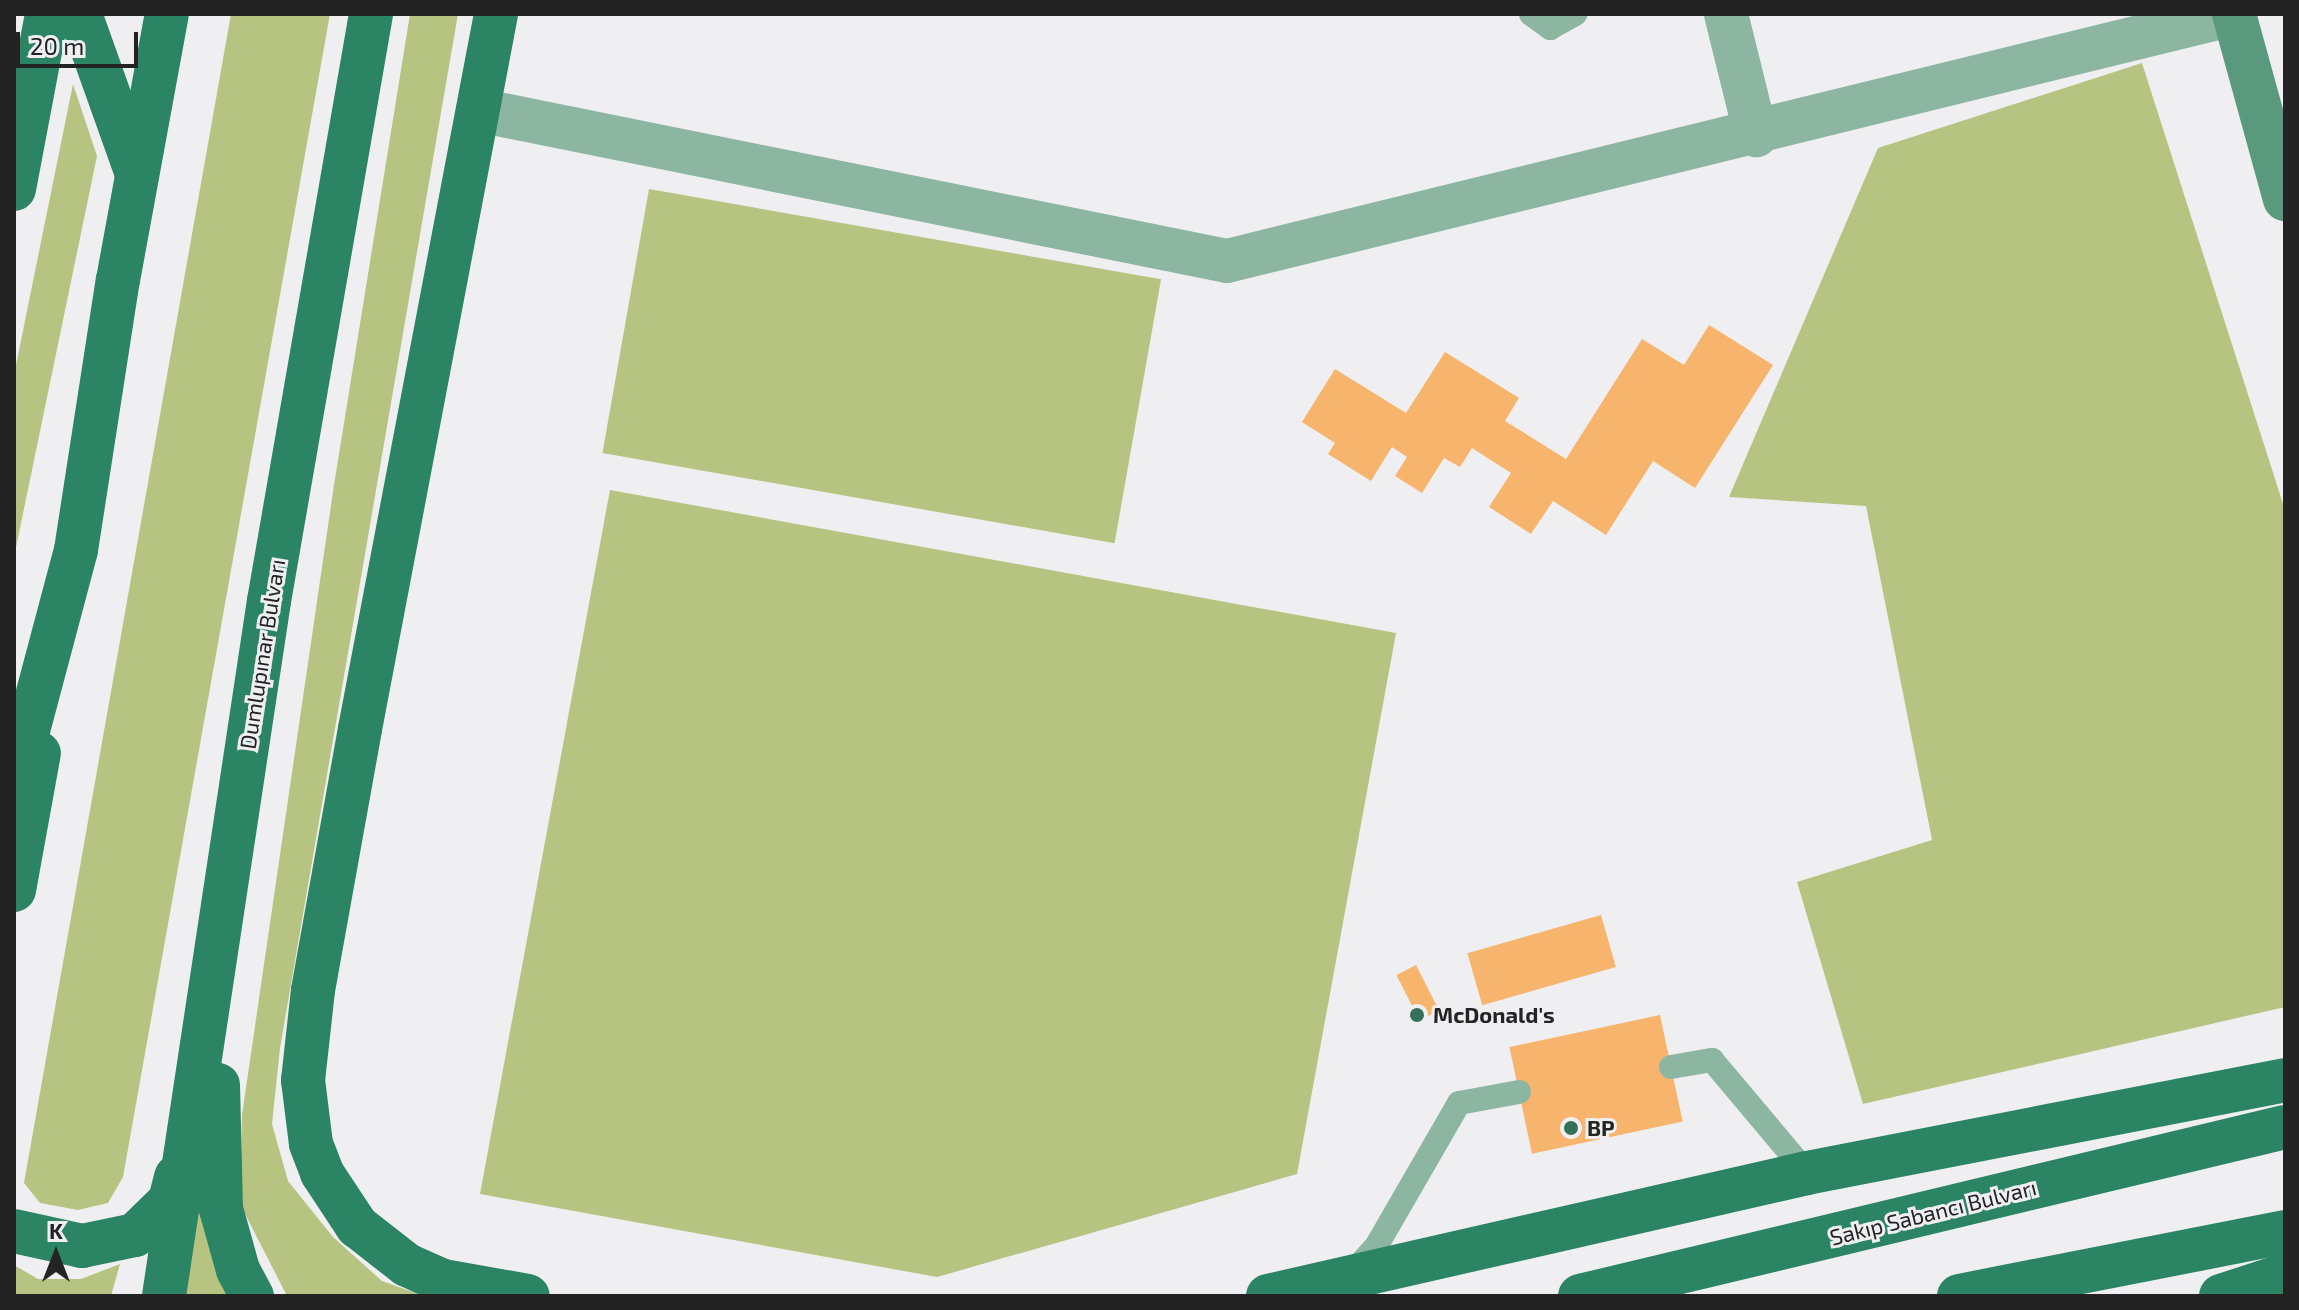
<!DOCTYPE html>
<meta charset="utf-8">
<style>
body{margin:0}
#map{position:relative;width:2299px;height:1310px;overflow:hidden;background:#efeff1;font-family:"Exo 2",sans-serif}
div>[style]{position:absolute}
.green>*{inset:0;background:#b7c481;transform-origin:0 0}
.building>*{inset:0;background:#f6b46d;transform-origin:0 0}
.service>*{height:24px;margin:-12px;padding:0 12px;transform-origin:12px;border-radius:12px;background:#8cb6a2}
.minor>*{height:44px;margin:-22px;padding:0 22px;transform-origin:22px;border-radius:22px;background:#8cb6a2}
.secondary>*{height:44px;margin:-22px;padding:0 22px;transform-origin:22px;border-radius:22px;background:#59997d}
.primary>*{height:44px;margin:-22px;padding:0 22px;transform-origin:22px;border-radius:22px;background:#2b8463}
.dots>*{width:22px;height:22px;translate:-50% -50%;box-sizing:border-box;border:4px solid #efeff1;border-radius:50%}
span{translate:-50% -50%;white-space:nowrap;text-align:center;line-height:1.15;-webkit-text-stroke:6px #efeff1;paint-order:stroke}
.street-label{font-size:22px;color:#232324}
.poi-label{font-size:22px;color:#232324;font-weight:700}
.left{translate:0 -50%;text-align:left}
.frame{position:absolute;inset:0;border:16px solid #232324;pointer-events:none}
.north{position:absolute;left:16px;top:1214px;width:80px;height:80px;-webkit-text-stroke:6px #efeff1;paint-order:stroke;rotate:0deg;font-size:22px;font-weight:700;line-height:32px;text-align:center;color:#232324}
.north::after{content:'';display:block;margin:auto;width:28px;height:36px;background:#232324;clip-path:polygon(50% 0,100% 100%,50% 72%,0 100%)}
.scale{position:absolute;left:16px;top:32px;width:122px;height:36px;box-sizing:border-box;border:4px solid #232324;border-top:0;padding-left:10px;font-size:24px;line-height:28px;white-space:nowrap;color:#232324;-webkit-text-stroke:6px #efeff1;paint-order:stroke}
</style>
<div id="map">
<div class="green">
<div style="clip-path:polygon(231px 14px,330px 14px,123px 1177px,108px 1203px,78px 1210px,40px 1203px,24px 1183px)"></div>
<div style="clip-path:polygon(410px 14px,458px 14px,280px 1048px,272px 1124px,288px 1181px,333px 1237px,382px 1281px,424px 1296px,287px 1296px,240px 1204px,242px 1115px,334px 485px)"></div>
<div style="clip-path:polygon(2142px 63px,2285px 510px,2285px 1007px,1863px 1104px,1797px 882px,1932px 840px,1866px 506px,1729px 497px,1878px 148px)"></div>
<div style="clip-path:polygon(73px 84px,97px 156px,14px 557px,14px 375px)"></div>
<div style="left:649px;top:189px;width:520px;height:268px;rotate:10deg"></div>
<div style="clip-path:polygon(610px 490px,1396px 633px,1297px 1174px,937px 1277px,480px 1194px)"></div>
<div style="clip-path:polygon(195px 1160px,228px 1296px,184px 1296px)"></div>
<div style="clip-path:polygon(120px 1264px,111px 1296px,14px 1296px,14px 1265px,38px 1279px,81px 1279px)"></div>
</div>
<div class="building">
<div style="clip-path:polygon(1709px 325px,1773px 365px,1695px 488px,1653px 461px,1606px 535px,1553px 501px,1531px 534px,1489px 507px,1511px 473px,1472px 448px,1460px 467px,1444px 458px,1422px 493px,1395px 476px,1407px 457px,1392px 447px,1371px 481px,1328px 454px,1335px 443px,1302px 422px,1335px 369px,1406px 413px,1445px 352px,1519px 398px,1505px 421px,1566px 459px,1642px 339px,1684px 365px)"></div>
<div style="left:1601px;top:915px;width:54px;height:139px;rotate:74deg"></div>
<div style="left:1416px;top:965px;width:51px;height:22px;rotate:63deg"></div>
<div style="left:1660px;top:1015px;width:109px;height:154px;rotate:78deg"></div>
</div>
<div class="service">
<div style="left:1531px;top:14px;width:24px;rotate:36deg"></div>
<div style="left:1550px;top:28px;width:29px;rotate:-29deg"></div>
<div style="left:1671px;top:1067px;width:42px;rotate:-9.7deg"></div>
<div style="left:1712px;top:1060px;width:148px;rotate:49.9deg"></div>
<div style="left:1353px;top:1272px;width:36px;rotate:-48deg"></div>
<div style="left:1377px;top:1245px;width:164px;rotate:-60deg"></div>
<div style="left:1459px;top:1103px;width:61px;rotate:-10.4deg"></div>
</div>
<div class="minor">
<div style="left:1726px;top:14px;width:125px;rotate:76.1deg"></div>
<div style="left:478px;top:110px;width:764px;rotate:11.4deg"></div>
<div style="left:1227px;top:261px;width:1036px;rotate:-13.79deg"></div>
</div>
<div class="secondary">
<div style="left:2234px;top:14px;width:192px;rotate:74.6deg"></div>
</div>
<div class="primary">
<div style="left:80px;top:14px;width:170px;rotate:70.4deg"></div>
<div style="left:496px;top:14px;width:728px;rotate:100.77deg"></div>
<div style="left:360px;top:729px;width:265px;rotate:100.2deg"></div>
<div style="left:313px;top:990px;width:91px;rotate:96.3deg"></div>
<div style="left:303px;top:1080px;width:64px;rotate:82.9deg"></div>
<div style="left:311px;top:1144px;width:31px;rotate:69deg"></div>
<div style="left:322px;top:1173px;width:64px;rotate:56.6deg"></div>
<div style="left:357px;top:1226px;width:63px;rotate:38deg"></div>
<div style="left:407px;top:1265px;width:39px;rotate:24deg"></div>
<div style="left:443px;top:1281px;width:86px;rotate:10deg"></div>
<div style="left:14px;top:189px;width:178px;rotate:-79.3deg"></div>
<div style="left:14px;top:783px;width:241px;rotate:-75.1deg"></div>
<div style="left:76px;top:550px;width:273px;rotate:-81.2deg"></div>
<div style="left:118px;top:280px;width:270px;rotate:-79.6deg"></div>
<div style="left:14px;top:890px;width:139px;rotate:-79.7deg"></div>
<div style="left:218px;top:1085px;width:124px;rotate:88.6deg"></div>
<div style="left:221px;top:1209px;width:63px;rotate:74.4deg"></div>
<div style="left:238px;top:1270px;width:30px;rotate:62deg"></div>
<div style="left:14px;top:1231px;width:70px;rotate:12.4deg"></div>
<div style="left:82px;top:1246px;width:54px;rotate:-11.7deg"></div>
<div style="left:135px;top:1235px;width:49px;rotate:-44.2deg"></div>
<div style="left:170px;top:1201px;width:25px;rotate:-76deg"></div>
<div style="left:164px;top:1296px;width:703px;rotate:-81.41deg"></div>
<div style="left:269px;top:601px;width:596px;rotate:-80.14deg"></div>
<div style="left:1268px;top:1296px;width:553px;rotate:-12.85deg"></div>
<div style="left:1807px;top:1173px;width:487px;rotate:-11deg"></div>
<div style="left:1580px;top:1296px;width:725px;rotate:-13.48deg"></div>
<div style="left:1959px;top:1296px;width:332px;rotate:-11.1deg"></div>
<div style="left:2221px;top:1296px;width:67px;rotate:-18.2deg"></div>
</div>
<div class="dots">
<div style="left:1417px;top:1015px;background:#35705b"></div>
<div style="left:1571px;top:1128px;background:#35705b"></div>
</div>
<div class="street-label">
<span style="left:262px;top:654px;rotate:-81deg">Dumlupınar Bulvarı</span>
<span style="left:1933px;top:1212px;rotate:-14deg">Sakıp Sabancı Bulvarı</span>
</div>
<div class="poi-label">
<span class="left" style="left:1433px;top:1015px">McDonald's</span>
<span class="left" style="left:1587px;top:1128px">BP</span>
</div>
<div class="frame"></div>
<div class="north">K</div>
<div class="scale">20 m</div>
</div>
